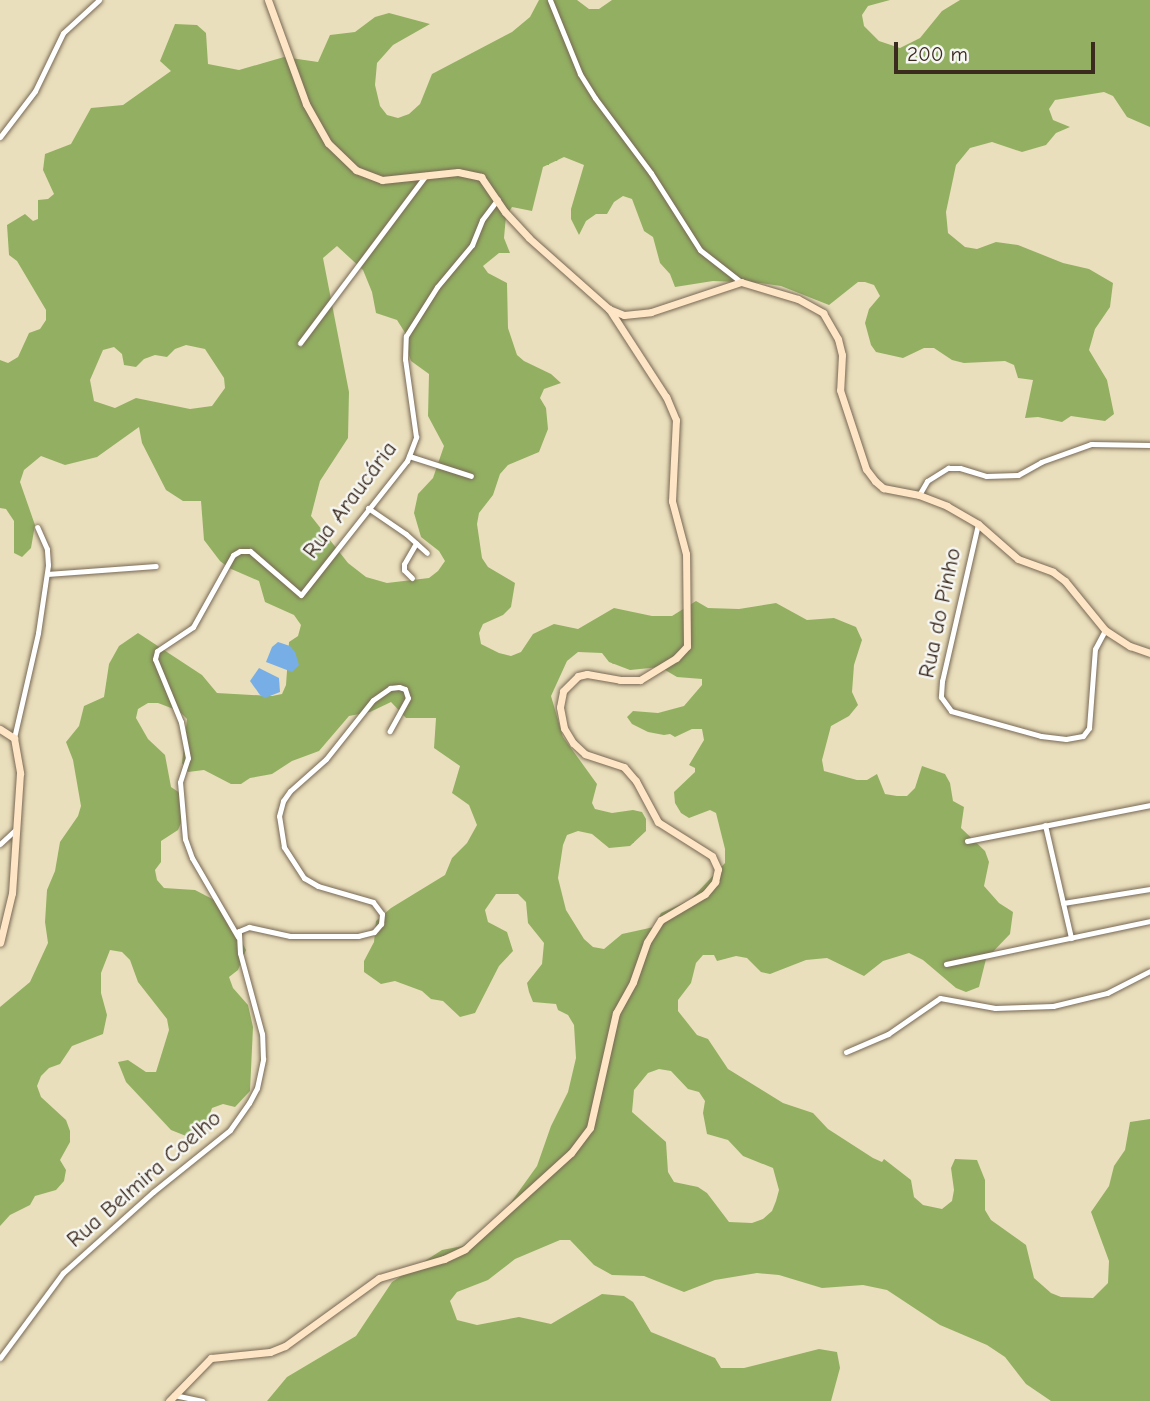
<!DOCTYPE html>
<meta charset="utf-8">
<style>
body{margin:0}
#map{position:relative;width:1150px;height:1401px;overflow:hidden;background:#eadfbc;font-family:"Comic Neue",sans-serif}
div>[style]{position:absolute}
.forest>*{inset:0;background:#93b062}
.water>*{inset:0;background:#78aee6}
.roads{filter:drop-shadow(0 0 2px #786955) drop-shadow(0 0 2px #786955)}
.street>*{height:5px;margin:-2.5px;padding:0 2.5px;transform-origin:2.5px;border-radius:2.5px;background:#fff}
.secondary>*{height:7px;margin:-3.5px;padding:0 3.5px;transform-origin:3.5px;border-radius:3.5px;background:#fee5c5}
span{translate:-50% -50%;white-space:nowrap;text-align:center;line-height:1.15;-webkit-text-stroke:5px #f6f6f2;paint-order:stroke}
.street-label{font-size:23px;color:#3b2a1e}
.scale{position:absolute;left:894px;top:42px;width:201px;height:32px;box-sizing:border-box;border:4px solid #3b2a1e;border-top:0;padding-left:9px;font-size:21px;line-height:24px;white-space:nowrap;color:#3b2a1e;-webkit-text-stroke:5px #f6f6f2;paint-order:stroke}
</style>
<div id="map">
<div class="forest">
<div style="clip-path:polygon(evenodd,539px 0,577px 0,589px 9px,599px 9px,612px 0,890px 0,868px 6px,862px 15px,864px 26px,879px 41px,900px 48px,920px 38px,942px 11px,960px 0,1150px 0,1150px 127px,1127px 117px,1113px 96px,1104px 92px,1055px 100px,1049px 109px,1053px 120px,1070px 127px,1056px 133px,1046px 145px,1022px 152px,992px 142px,970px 148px,956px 165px,946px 212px,948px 233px,965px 247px,977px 249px,996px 242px,1018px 245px,1063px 263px,1089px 269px,1113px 283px,1110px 307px,1095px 329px,1089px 350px,1107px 380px,1114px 414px,1105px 421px,1071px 416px,1062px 422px,1038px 417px,1025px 418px,1033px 380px,1018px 378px,1014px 365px,1005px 361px,964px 363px,952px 360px,934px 348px,924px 348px,903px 358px,876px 352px,871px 345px,865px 323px,869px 309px,880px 296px,874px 285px,865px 282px,858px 282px,829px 305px,781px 286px,761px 283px,713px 281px,675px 287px,670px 274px,660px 263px,653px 237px,644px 231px,632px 199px,623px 196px,614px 202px,607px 214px,596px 214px,586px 221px,579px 235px,571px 219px,571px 209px,584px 165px,564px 157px,543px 167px,532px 211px,512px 207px,506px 216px,504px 238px,510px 253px,499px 253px,483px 266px,488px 273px,507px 283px,508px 328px,517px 355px,524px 361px,551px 374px,561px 383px,544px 389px,540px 398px,546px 408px,548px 429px,539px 452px,508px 465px,500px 474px,493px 495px,479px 513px,477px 524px,482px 558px,488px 567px,515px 583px,511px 607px,503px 615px,483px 624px,479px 633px,481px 644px,499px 653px,511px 656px,521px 652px,533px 634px,554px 624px,578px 629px,614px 608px,652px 616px,672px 616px,696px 601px,708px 608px,739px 609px,776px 603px,807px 620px,834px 618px,856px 627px,862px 640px,854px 665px,852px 692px,858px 705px,849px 716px,831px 726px,822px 760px,824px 771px,857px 780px,867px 780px,877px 774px,885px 794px,897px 796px,907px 796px,915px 788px,922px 766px,945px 774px,950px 783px,953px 801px,964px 807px,961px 828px,985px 851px,989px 862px,984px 886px,999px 903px,1013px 912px,1010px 934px,986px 959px,979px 987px,966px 992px,956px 988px,923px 960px,909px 953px,883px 961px,864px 976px,827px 958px,806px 960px,770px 974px,761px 972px,747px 958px,736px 956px,717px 961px,714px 955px,703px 955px,696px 963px,691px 983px,678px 1000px,678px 1011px,697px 1035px,708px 1039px,728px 1069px,783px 1103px,813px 1113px,828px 1129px,873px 1158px,882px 1162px,884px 1159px,911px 1180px,914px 1197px,923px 1205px,942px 1209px,952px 1201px,954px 1190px,951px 1168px,955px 1159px,977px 1160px,985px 1180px,985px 1210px,991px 1220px,1026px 1245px,1034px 1278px,1051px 1293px,1061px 1297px,1093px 1298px,1108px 1283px,1109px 1261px,1091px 1212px,1109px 1186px,1114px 1166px,1125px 1150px,1130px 1122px,1150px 1119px,1150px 1401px,1051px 1401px,1026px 1384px,1005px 1357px,987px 1345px,940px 1325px,887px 1290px,863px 1285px,822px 1288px,779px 1275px,757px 1273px,715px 1280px,684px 1292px,644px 1276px,612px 1275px,594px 1265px,570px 1240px,560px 1240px,515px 1259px,488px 1280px,457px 1292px,450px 1301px,457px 1320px,477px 1325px,519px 1317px,551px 1324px,602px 1294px,624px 1296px,633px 1302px,651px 1332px,715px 1358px,721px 1368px,744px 1368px,819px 1349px,837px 1352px,840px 1368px,831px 1401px,267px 1401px,287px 1377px,356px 1336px,392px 1282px,442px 1250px,463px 1246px,499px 1219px,537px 1166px,551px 1126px,568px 1092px,576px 1058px,574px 1025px,568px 1015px,558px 1010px,556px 1004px,533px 1002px,529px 992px,527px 983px,542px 964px,544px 943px,528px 923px,526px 902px,518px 894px,496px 894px,485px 910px,488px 922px,507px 932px,513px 951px,499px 966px,475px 1013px,460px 1017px,443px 1001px,431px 999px,422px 991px,395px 981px,381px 984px,364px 972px,364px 961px,374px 942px,376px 921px,391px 908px,445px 875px,452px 858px,467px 843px,477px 825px,469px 805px,452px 793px,460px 766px,434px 748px,436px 718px,406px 718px,391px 702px,370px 712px,349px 716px,319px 751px,292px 761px,272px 774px,250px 778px,241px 784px,231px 784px,204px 770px,188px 772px,182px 763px,187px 719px,179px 711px,158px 703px,148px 703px,138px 709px,136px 718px,148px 739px,165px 755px,171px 787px,180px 793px,180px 803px,186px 811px,178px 830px,161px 841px,161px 862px,155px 870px,157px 880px,164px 888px,195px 890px,222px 904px,246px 950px,238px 970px,229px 977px,233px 988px,248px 1005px,253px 1027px,250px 1091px,235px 1107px,223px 1104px,212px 1108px,202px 1137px,191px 1138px,171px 1130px,126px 1082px,118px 1062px,128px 1060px,146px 1072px,156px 1072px,169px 1030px,167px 1019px,138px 982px,130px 960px,122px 952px,110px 950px,101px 973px,101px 993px,107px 1015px,103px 1034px,72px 1046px,60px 1064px,49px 1068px,41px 1076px,37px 1086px,41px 1097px,66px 1120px,70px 1131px,70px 1142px,60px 1160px,66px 1170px,64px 1181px,56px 1190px,35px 1196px,30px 1205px,10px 1215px,0 1226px,0 1007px,30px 982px,48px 943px,45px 922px,47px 890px,55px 871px,60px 842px,78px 816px,81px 806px,73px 760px,66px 742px,79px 726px,84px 706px,104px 697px,109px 664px,119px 646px,138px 633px,202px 675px,217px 693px,272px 696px,282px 694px,286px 685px,289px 642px,298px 636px,301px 625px,294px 615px,265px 602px,259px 581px,229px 568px,220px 561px,204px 540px,201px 501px,183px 501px,166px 490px,142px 443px,139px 427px,97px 457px,65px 465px,41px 456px,24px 470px,20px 482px,35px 525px,31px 548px,22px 557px,14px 553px,14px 521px,6px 509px,0 508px,0 360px,8px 363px,18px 357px,29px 333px,40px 329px,46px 320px,46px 310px,17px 261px,9px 255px,7px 225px,25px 214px,33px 221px,38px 219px,38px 200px,48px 199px,54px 194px,43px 170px,45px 154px,71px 144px,91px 108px,123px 105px,171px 71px,160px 61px,175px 24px,197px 25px,206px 33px,208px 64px,239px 70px,284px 57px,318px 62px,330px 35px,355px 32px,375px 17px,389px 13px,430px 24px,393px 45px,377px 63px,375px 85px,380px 106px,387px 115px,398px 118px,409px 114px,420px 104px,432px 74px,512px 32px,530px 17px,539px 0,337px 246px,363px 270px,372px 292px,376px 313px,397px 320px,409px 339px,407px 350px,411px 361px,429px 374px,428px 416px,444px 446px,433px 478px,418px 494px,414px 513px,421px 537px,439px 551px,445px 561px,438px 571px,429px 578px,387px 583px,366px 577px,348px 563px,311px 516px,320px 481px,348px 438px,349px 392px,323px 258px,337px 246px,539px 0,186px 345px,205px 349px,224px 378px,225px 388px,212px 406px,190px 409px,136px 398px,115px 408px,94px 401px,90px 380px,103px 350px,114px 347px,122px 354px,124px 365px,136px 367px,144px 359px,155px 355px,167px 357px,175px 349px,186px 345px,539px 0,578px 652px,602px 653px,609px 662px,630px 670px,660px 667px,677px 677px,702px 679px,702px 685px,684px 706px,658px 713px,633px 711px,627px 717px,632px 724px,648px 732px,664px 735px,670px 734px,675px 737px,692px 729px,702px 729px,704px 740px,689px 765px,695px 768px,695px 772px,674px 792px,675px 803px,681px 813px,689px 818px,710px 810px,716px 813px,725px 849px,725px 863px,690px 900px,661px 913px,654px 927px,622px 934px,604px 949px,593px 947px,584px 939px,566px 910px,558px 878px,563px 845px,567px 835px,578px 831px,592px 834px,609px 848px,630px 846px,646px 831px,646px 819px,642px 812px,633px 810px,612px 813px,595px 809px,592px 803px,597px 784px,563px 737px,551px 696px,567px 661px,578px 652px,539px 0,659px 1069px,671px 1071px,688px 1089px,699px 1092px,705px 1101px,703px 1113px,707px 1134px,728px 1140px,743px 1156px,773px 1168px,779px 1190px,776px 1201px,772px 1211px,763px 1219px,752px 1223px,729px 1222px,707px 1193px,698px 1187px,674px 1182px,668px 1172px,666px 1142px,632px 1112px,634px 1090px,648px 1073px,659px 1069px)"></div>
</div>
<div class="water">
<div style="clip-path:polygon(278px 642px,290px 646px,295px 652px,299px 665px,292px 672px,266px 662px,272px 647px)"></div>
<div style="clip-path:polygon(259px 668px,279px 678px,280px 692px,265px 698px,260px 695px,250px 681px)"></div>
</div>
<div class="roads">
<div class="street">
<div style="left:550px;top:0;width:80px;rotate:67.9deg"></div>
<div style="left:580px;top:74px;width:28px;rotate:58deg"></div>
<div style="left:595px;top:98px;width:94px;rotate:53.3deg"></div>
<div style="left:651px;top:173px;width:91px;rotate:57.5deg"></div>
<div style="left:700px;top:250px;width:52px;rotate:38deg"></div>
<div style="left:0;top:137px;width:58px;rotate:-52.7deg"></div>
<div style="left:35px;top:91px;width:64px;rotate:-64.2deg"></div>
<div style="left:63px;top:33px;width:49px;rotate:-42.5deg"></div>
<div style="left:300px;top:343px;width:210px;rotate:-53.1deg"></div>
<div style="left:409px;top:456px;width:65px;rotate:17.9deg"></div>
<div style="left:919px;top:495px;width:16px;rotate:-60deg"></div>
<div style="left:927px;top:481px;width:25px;rotate:-32deg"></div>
<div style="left:948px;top:468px;width:12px"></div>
<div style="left:960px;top:468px;width:27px;rotate:17deg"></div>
<div style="left:986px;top:476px;width:32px;rotate:-2deg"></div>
<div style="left:1018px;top:475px;width:26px;rotate:-29deg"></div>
<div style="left:1041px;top:462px;width:53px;rotate:-19.8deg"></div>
<div style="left:1091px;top:444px;width:59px;rotate:1deg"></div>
<div style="left:368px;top:508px;width:46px;rotate:34.4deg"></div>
<div style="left:406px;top:534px;width:28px;rotate:42deg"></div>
<div style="left:978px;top:524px;width:161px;rotate:102.9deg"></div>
<div style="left:942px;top:681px;width:16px;rotate:94deg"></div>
<div style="left:941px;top:697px;width:17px;rotate:54deg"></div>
<div style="left:951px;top:711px;width:93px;rotate:15.5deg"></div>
<div style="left:1041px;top:736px;width:25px;rotate:7deg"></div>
<div style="left:1066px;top:739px;width:17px;rotate:-10deg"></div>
<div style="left:1083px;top:736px;width:10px;rotate:-53deg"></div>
<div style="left:1089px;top:728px;width:79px;rotate:-85.7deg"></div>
<div style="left:1095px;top:649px;width:21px;rotate:-62deg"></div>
<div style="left:47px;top:574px;width:109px;rotate:-4.2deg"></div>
<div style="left:412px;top:578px;width:11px;rotate:-135deg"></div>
<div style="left:404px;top:570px;width:6px;rotate:-90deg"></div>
<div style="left:404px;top:564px;width:24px;rotate:-60deg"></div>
<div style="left:14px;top:738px;width:108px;rotate:-77.1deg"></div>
<div style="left:38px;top:633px;width:69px;rotate:-81.6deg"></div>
<div style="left:48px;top:565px;width:16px;rotate:-94deg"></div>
<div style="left:47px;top:549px;width:24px;rotate:-114deg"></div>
<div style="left:1045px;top:825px;width:116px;rotate:77deg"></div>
<div style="left:967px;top:841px;width:187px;rotate:-11.1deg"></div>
<div style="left:0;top:844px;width:22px;rotate:-43deg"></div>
<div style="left:1063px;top:903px;width:88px;rotate:-9.1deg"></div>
<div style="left:238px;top:937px;width:91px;rotate:-120.2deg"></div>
<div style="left:192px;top:858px;width:20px;rotate:-110deg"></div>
<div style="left:185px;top:839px;width:57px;rotate:-95deg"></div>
<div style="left:180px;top:782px;width:25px;rotate:-72deg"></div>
<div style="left:188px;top:758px;width:37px;rotate:-101deg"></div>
<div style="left:181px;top:722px;width:68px;rotate:-112.4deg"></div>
<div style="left:155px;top:659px;width:8px;rotate:-76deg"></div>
<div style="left:157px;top:651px;width:43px;rotate:-33.7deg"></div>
<div style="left:193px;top:627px;width:82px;rotate:-60.9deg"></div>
<div style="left:233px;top:555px;width:8px;rotate:-30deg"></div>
<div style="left:240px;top:551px;width:10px"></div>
<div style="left:250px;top:551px;width:67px;rotate:40.8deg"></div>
<div style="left:301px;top:595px;width:171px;rotate:-51.7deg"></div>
<div style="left:407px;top:461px;width:26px;rotate:-69deg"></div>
<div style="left:416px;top:437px;width:79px;rotate:-98deg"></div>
<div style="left:405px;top:359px;width:23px;rotate:-88deg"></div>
<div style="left:406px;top:336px;width:58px;rotate:-57.7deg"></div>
<div style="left:437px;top:287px;width:55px;rotate:-50.2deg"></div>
<div style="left:472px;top:245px;width:27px;rotate:-68deg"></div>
<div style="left:482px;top:220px;width:26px;rotate:-53deg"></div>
<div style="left:946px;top:964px;width:208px;rotate:-11.9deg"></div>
<div style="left:846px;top:1052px;width:46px;rotate:-23.2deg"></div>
<div style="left:888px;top:1034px;width:63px;rotate:-34.7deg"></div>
<div style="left:940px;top:998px;width:56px;rotate:10.3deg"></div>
<div style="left:995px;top:1008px;width:58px;rotate:-2deg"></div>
<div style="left:1053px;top:1006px;width:56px;rotate:-13.5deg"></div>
<div style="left:1107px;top:993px;width:48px;rotate:-27.1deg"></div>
<div style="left:0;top:1358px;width:106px;rotate:-53.5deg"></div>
<div style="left:63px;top:1273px;width:121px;rotate:-42deg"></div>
<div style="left:153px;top:1192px;width:99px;rotate:-38.8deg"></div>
<div style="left:230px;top:1130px;width:33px;rotate:-55deg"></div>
<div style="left:249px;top:1103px;width:17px;rotate:-62deg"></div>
<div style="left:257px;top:1088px;width:30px;rotate:-78deg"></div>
<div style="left:263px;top:1059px;width:25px;rotate:-92deg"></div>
<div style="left:262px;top:1034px;width:84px;rotate:-105.2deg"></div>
<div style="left:240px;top:953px;width:22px;rotate:-93deg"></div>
<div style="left:239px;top:931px;width:11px;rotate:-22deg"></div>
<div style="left:249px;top:927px;width:42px;rotate:12.4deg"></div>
<div style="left:290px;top:936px;width:68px"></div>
<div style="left:358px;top:936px;width:16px;rotate:-14deg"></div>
<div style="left:374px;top:932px;width:11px;rotate:-49deg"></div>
<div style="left:381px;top:924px;width:10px;rotate:-84deg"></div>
<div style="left:382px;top:914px;width:15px;rotate:-127deg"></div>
<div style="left:373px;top:902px;width:57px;rotate:-163.8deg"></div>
<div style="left:318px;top:886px;width:16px;rotate:-150deg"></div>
<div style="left:304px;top:878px;width:37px;rotate:-123deg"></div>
<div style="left:284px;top:847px;width:31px;rotate:-99deg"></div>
<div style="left:279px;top:816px;width:16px;rotate:-75deg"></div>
<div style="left:283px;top:801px;width:12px;rotate:-55deg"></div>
<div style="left:290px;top:791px;width:48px;rotate:-41.6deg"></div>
<div style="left:326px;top:759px;width:75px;rotate:-51.5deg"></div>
<div style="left:373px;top:700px;width:21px;rotate:-35deg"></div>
<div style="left:390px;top:688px;width:9px;rotate:-6deg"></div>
<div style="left:399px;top:687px;width:6px;rotate:18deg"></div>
<div style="left:405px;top:689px;width:9px;rotate:72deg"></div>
<div style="left:408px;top:698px;width:38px;rotate:119deg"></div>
<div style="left:174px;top:1395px;width:29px;rotate:12deg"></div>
</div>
<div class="secondary">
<div style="left:268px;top:0;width:111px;rotate:69.9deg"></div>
<div style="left:306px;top:104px;width:45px;rotate:60.6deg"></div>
<div style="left:328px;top:143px;width:39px;rotate:44deg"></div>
<div style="left:356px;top:170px;width:28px;rotate:21deg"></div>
<div style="left:382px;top:180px;width:76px;rotate:-6deg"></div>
<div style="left:458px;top:172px;width:24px;rotate:12deg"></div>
<div style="left:481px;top:177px;width:42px;rotate:55.6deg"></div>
<div style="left:505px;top:212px;width:35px;rotate:47deg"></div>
<div style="left:529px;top:238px;width:107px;rotate:41.6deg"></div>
<div style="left:609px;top:309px;width:16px;rotate:22deg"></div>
<div style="left:624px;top:315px;width:27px;rotate:-6deg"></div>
<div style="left:651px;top:312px;width:95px;rotate:-18.4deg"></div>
<div style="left:741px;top:282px;width:59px;rotate:16.6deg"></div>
<div style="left:798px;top:299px;width:29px;rotate:29deg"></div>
<div style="left:823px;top:313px;width:30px;rotate:60deg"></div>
<div style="left:838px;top:339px;width:16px;rotate:76deg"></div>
<div style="left:842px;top:355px;width:35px;rotate:93deg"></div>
<div style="left:840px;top:390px;width:83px;rotate:71.8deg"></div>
<div style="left:866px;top:469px;width:15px;rotate:53deg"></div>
<div style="left:875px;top:481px;width:11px;rotate:41deg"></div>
<div style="left:883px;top:488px;width:37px;rotate:11deg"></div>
<div style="left:919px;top:495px;width:30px;rotate:21deg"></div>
<div style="left:947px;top:506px;width:36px;rotate:30deg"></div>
<div style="left:978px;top:524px;width:53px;rotate:41.2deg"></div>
<div style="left:1018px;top:559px;width:37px;rotate:20deg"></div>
<div style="left:1053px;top:572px;width:15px;rotate:37deg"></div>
<div style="left:1065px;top:581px;width:63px;rotate:50.8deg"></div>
<div style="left:1105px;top:630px;width:30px;rotate:33deg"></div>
<div style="left:1130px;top:646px;width:21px;rotate:19deg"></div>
<div style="left:0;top:729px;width:17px;rotate:33deg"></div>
<div style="left:14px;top:738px;width:36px;rotate:80deg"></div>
<div style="left:20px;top:773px;width:120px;rotate:93.8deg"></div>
<div style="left:12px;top:893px;width:51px;rotate:103.5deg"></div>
<div style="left:169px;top:1401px;width:60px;rotate:-45.7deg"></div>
<div style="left:211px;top:1358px;width:59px;rotate:-5.8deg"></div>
<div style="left:270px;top:1352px;width:16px;rotate:-22deg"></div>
<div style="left:285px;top:1346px;width:116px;rotate:-35.9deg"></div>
<div style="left:379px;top:1278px;width:68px;rotate:-16.3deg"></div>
<div style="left:444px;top:1259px;width:23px;rotate:-25deg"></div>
<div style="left:465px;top:1249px;width:143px;rotate:-42.2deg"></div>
<div style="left:571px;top:1153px;width:31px;rotate:-53deg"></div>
<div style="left:590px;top:1128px;width:118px;rotate:-77.3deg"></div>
<div style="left:616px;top:1013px;width:35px;rotate:-61deg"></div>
<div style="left:633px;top:982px;width:42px;rotate:-70.7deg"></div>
<div style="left:647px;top:942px;width:26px;rotate:-58deg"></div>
<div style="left:661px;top:920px;width:51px;rotate:-30.6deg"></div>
<div style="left:705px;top:894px;width:16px;rotate:-50deg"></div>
<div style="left:715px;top:882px;width:13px;rotate:-77deg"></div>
<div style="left:718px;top:869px;width:14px;rotate:-115deg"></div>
<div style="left:712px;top:856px;width:64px;rotate:-147.8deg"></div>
<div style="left:658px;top:822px;width:47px;rotate:-118.2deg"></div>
<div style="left:636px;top:781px;width:18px;rotate:-131deg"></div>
<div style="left:624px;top:767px;width:41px;rotate:-161.6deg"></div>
<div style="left:585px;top:754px;width:16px;rotate:-137deg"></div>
<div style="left:573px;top:743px;width:17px;rotate:-121deg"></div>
<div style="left:564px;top:728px;width:21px;rotate:-101deg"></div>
<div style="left:560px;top:707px;width:16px;rotate:-79deg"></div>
<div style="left:563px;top:691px;width:21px;rotate:-45deg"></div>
<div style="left:578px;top:676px;width:9px;rotate:-13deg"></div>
<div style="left:587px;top:674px;width:34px;rotate:10deg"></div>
<div style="left:620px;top:680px;width:20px"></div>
<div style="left:640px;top:680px;width:42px;rotate:-31.4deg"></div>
<div style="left:676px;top:658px;width:16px;rotate:-47deg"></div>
<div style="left:687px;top:646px;width:92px;rotate:-90.6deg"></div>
<div style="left:686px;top:554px;width:55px;rotate:-104.8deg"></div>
<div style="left:672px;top:501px;width:81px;rotate:-87.2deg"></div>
<div style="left:676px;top:420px;width:25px;rotate:-113deg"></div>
<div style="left:666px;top:397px;width:105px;rotate:-122.9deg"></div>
</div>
</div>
<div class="street-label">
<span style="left:350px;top:500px;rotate:-53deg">Rua Araucária</span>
<span style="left:940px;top:613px;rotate:-78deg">Rua do Pinho</span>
<span style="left:144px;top:1179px;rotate:-41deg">Rua Belmira Coelho</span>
</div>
<div class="scale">200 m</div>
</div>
